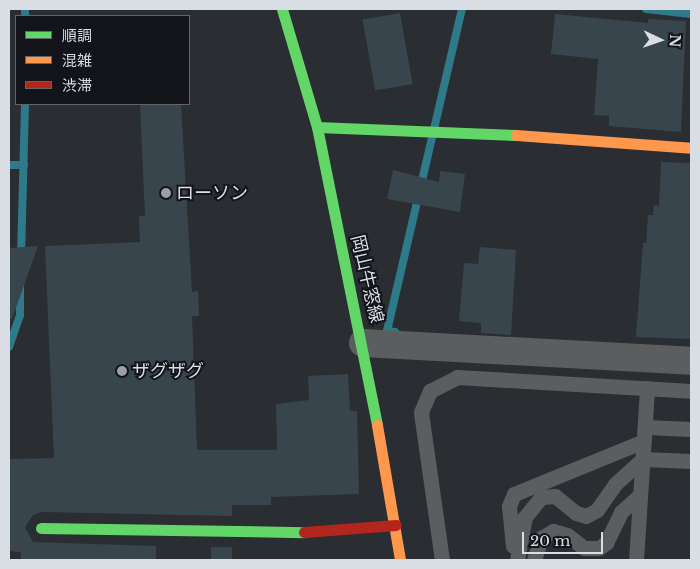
<!DOCTYPE html>
<meta charset="utf-8">
<style>
body{margin:0}
#map{position:relative;width:700px;height:569px;overflow:hidden;background:#2a2d32;font-family:"Libre Baskerville","Noto Sans JP",serif}
div>[style]{position:absolute}
.stream>*{height:8px;margin:-4px;padding:0 4px;transform-origin:4px;border-radius:4px;background:#2e7a88}
.building>*{inset:0;background:#38454d;transform-origin:0 0}
.lane>*{height:15px;margin:-7.5px;padding:0 7.5px;transform-origin:7.5px;border-radius:7.5px;background:#5c5d5f}
.street>*{height:28px;margin:-14px;padding:0 14px;transform-origin:14px;border-radius:14px;background:#5c5d5f}
.fast>*{height:11px;margin:-5.5px;padding:0 5.5px;transform-origin:5.5px;border-radius:5.5px;background:#63d668}
.slow>*{height:11px;margin:-5.5px;padding:0 5.5px;transform-origin:5.5px;border-radius:5.5px;background:#ff974d}
.jam>*{height:11px;margin:-5.5px;padding:0 5.5px;transform-origin:5.5px;border-radius:5.5px;background:#b3261e}
.dots>*{width:14px;height:14px;translate:-50% -50%;box-sizing:border-box;border:2px solid #121419;border-radius:50%}
span{translate:-50% -50%;white-space:nowrap;text-align:center;line-height:1.15;-webkit-text-stroke:4px #121419;paint-order:stroke}
.poi-label{font-size:18px;color:#d9dde4}
.left{translate:0 -50%;text-align:left}
.street-label{font-size:18px;color:#d9dde4}
.frame{position:absolute;inset:0;border:10px solid #d9dde4;pointer-events:none}
.legend{position:absolute;left:15px;top:15px;width:175px;height:90px;box-sizing:border-box;background:#121419;border:1px solid #62646a;margin:0;padding:6px 9px;list-style:none;font-size:15px;color:#d9dde4}
.legend li{display:flex;align-items:center;gap:10px;height:25px}
.legend b{width:25px;border:1px solid #62646a}
.north{position:absolute;left:635px;top:15px;width:50px;height:50px;-webkit-text-stroke:4px #121419;paint-order:stroke;rotate:93deg;font-size:14px;font-weight:700;line-height:20px;text-align:center;color:#d9dde4}
.north::after{content:'';display:block;margin:auto;width:18px;height:22px;background:#d9dde4;clip-path:polygon(50% 0,100% 100%,50% 72%,0 100%)}
.scale{position:absolute;left:522px;top:532px;width:81px;height:22px;box-sizing:border-box;border:2px solid #d9dde4;border-top:0;padding-left:6px;font-size:15px;line-height:18px;white-space:nowrap;color:#d9dde4;-webkit-text-stroke:4px #121419;paint-order:stroke}
</style>
<div id="map">
<div class="stream">
<div style="left:25px;top:9px;width:7px;rotate:90deg"></div>
<div style="left:646px;top:9px;width:45px;rotate:6.3deg"></div>
<div style="left:9px;top:165px;width:15px"></div>
<div style="left:21px;top:257px;width:153px;rotate:-88.5deg"></div>
<div style="left:395px;top:332px;width:8px;rotate:-173deg"></div>
<div style="left:387px;top:331px;width:331px;rotate:-76.9deg"></div>
<div style="left:9px;top:347px;width:34px;rotate:-71deg"></div>
<div style="left:20px;top:315px;width:29px;rotate:-90deg"></div>
</div>
<div class="building">
<div style="left:400px;top:13px;width:72px;height:38px;rotate:80deg"></div>
<div style="clip-path:polygon(555px 14px,648px 23px,648px 19px,686px 21px,681px 132px,609px 126px,609px 116px,594px 115px,598px 59px,551px 54px)"></div>
<div style="clip-path:polygon(140px 104px,181px 104px,192px 292px,198px 291px,199px 316px,192px 316px,197px 450px,277px 450px,276px 404px,309px 400px,308px 376px,348px 374px,350px 411px,357px 411px,359px 494px,271px 497px,271px 505px,232px 505px,232px 516px,41px 512px,33px 515px,25px 527px,33px 542px,156px 546px,156px 560px,21px 560px,21px 552px,9px 551px,9px 459px,54px 458px,45px 246px,140px 242px,139px 216px,145px 216px)"></div>
<div style="clip-path:polygon(661px 162px,691px 163px,691px 339px,636px 337px,643px 243px,646px 243px,648px 215px,653px 215px,654px 205px,659px 206px)"></div>
<div style="clip-path:polygon(393px 170px,439px 182px,440px 171px,465px 174px,460px 212px,387px 199px)"></div>
<div style="clip-path:polygon(38px 246px,12px 319px,9px 319px,9px 248px)"></div>
<div style="clip-path:polygon(480px 247px,516px 250px,511px 335px,481px 333px,481px 323px,459px 321px,464px 263px,478px 264px)"></div>
<div style="left:211px;top:547px;width:21px;height:13px"></div>
</div>
<div class="lane">
<div style="left:646px;top:427px;width:45px;rotate:2.5deg"></div>
<div style="left:513px;top:546px;width:40px;rotate:-95.7deg"></div>
<div style="left:509px;top:506px;width:13px;rotate:-67deg"></div>
<div style="left:514px;top:494px;width:140px;rotate:-22.2deg"></div>
<div style="left:442px;top:560px;width:149px;rotate:-98.1deg"></div>
<div style="left:421px;top:412px;width:23px;rotate:-67deg"></div>
<div style="left:430px;top:391px;width:30px;rotate:-27deg"></div>
<div style="left:457px;top:377px;width:234px;rotate:3.4deg"></div>
<div style="left:517px;top:560px;width:44px;rotate:-79.5deg"></div>
<div style="left:525px;top:517px;width:26px;rotate:-51deg"></div>
<div style="left:541px;top:497px;width:14px;rotate:-4deg"></div>
<div style="left:555px;top:496px;width:27px;rotate:39deg"></div>
<div style="left:576px;top:513px;width:10px;rotate:17deg"></div>
<div style="left:586px;top:516px;width:13px;rotate:-29deg"></div>
<div style="left:597px;top:510px;width:32px;rotate:-55deg"></div>
<div style="left:615px;top:484px;width:38px;rotate:-42deg"></div>
<div style="left:643px;top:459px;width:48px;rotate:2.4deg"></div>
<div style="left:534px;top:560px;width:23px;rotate:-72deg"></div>
<div style="left:541px;top:538px;width:14px;rotate:-30deg"></div>
<div style="left:553px;top:531px;width:15px;rotate:16deg"></div>
<div style="left:567px;top:535px;width:21px;rotate:37deg"></div>
<div style="left:584px;top:548px;width:15px"></div>
<div style="left:599px;top:548px;width:9px;rotate:-36deg"></div>
<div style="left:606px;top:543px;width:34px;rotate:-64deg"></div>
<div style="left:621px;top:512px;width:25px;rotate:-42deg"></div>
<div style="left:636px;top:560px;width:172px;rotate:-86.3deg"></div>
</div>
<div class="street">
<div style="left:363px;top:343px;width:328px;rotate:3.1deg"></div>
</div>
<div class="fast">
<div style="left:282px;top:9px;width:123px;rotate:73.5deg"></div>
<div style="left:317px;top:127px;width:304px;rotate:78.6deg"></div>
<div style="left:317px;top:127px;width:199px;rotate:2.3deg"></div>
<div style="left:41px;top:528px;width:263px;rotate:0.9deg"></div>
</div>
<div class="slow">
<div style="left:516px;top:135px;width:175px;rotate:4.2deg"></div>
<div style="left:377px;top:425px;width:137px;rotate:80.3deg"></div>
</div>
<div class="jam">
<div style="left:304px;top:532px;width:92px;rotate:-4.4deg"></div>
</div>
<div class="dots">
<div style="left:166px;top:193px;background:#9c9fa6"></div>
<div style="left:122px;top:371px;background:#9c9fa6"></div>
</div>
<div class="poi-label">
<span class="left" style="left:176px;top:193px">ローソン</span>
<span class="left" style="left:132px;top:371px">ザグザグ</span>
</div>
<div class="street-label">
<span style="left:367px;top:279px;rotate:77deg">岡山牛窓線</span>
</div>
<div class="frame"></div>
<ul class="legend">
<li><b style="height:6px;background:#63d668"></b>順調</li>
<li><b style="height:6px;background:#ff974d"></b>混雑</li>
<li><b style="height:6px;background:#b3261e"></b>渋滞</li>
</ul>
<div class="north">N</div>
<div class="scale">20 m</div>
</div>
